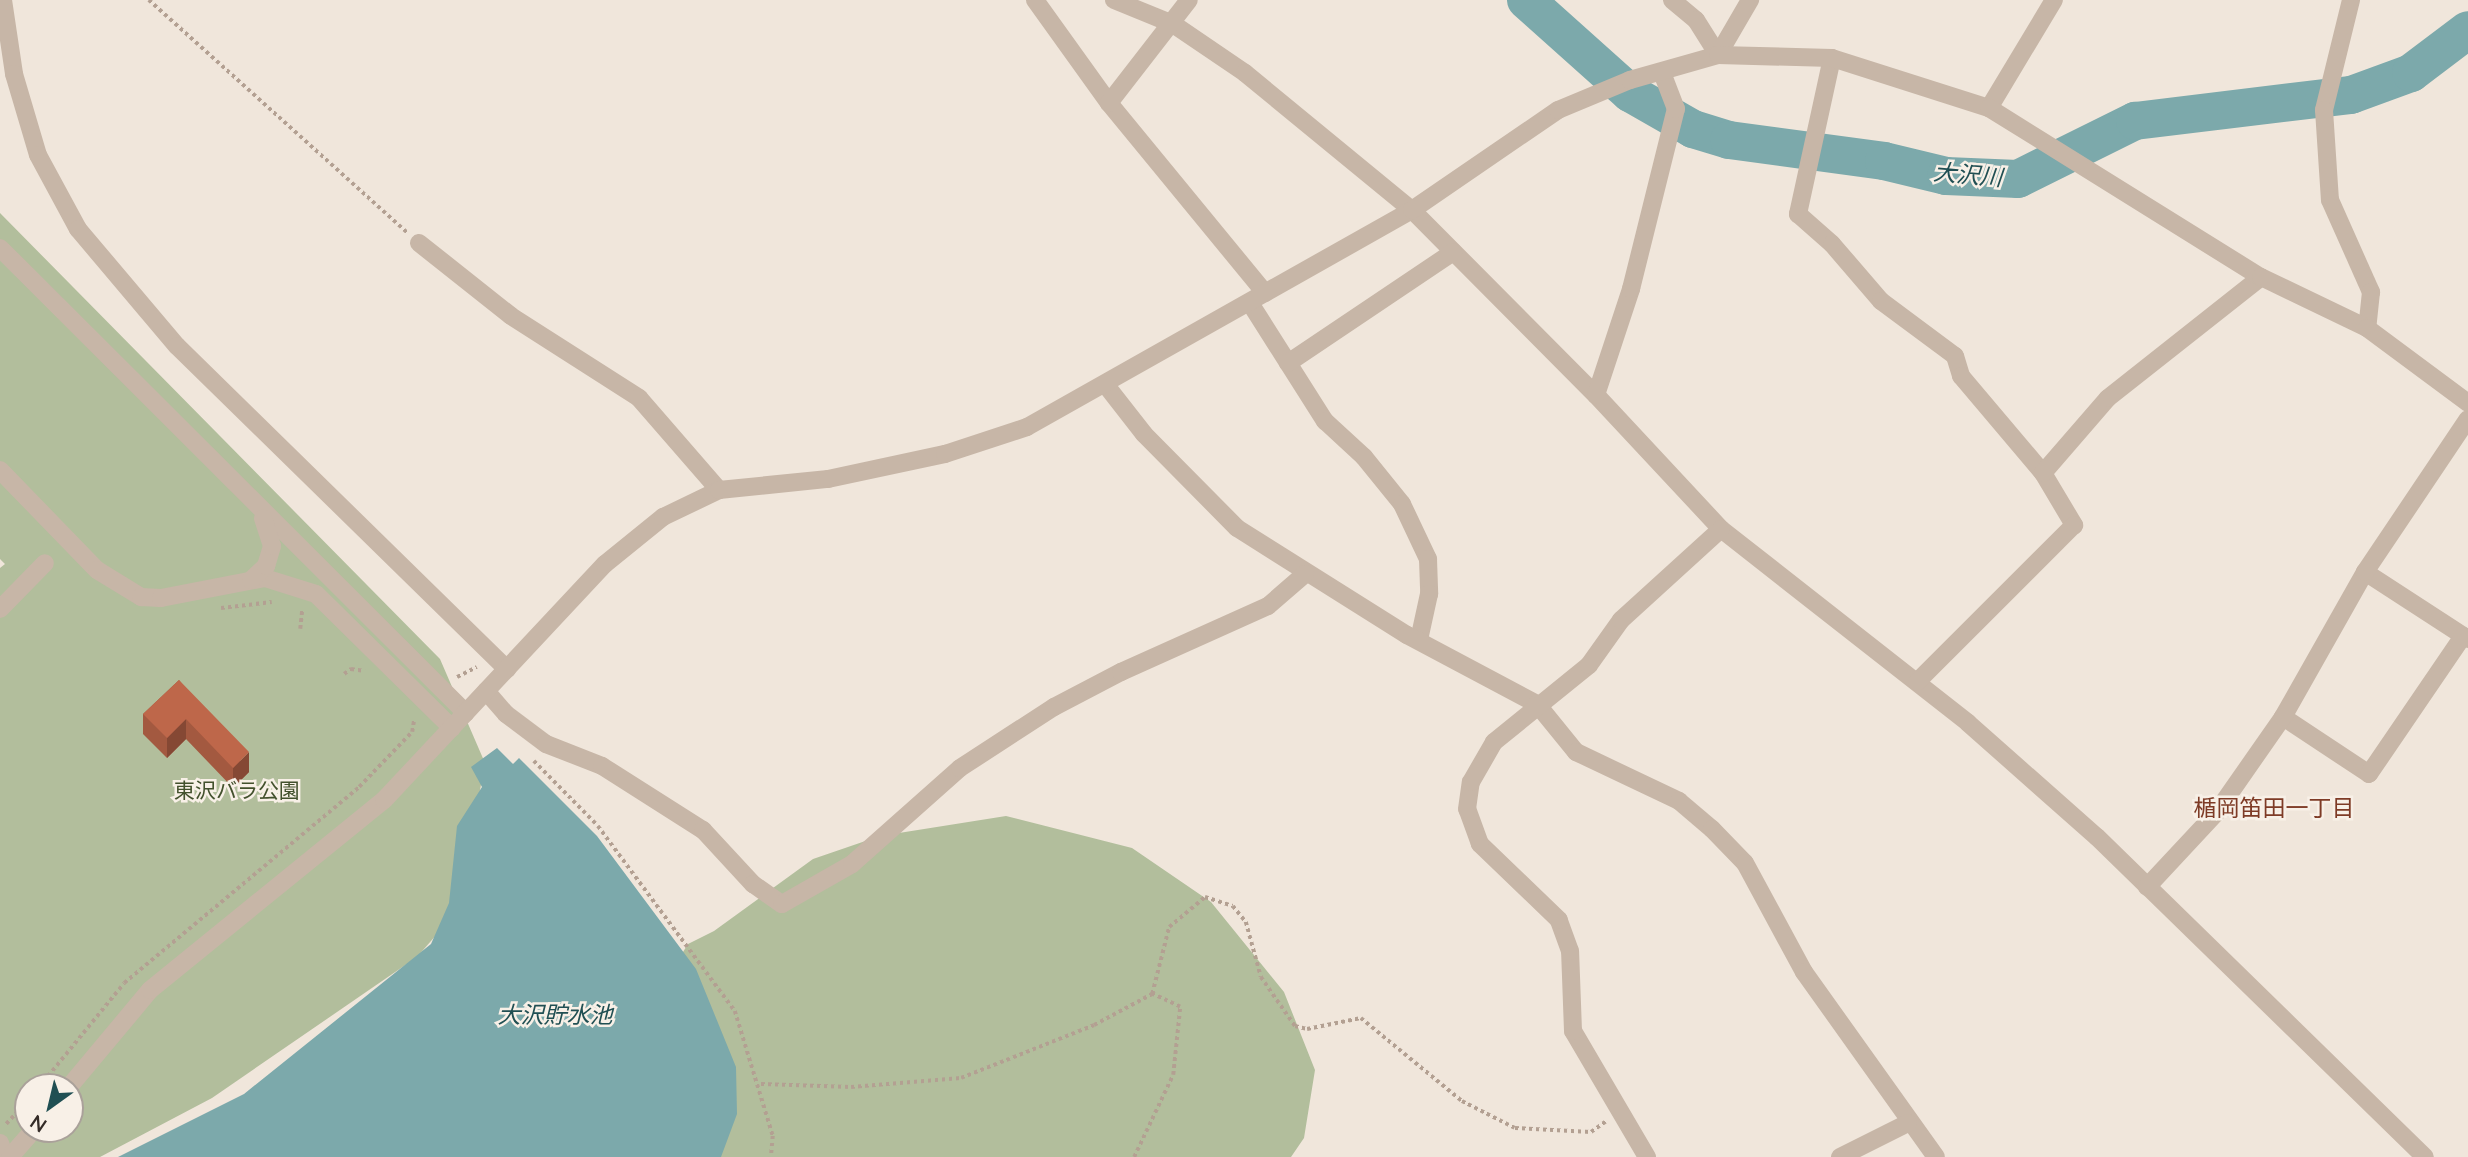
<!DOCTYPE html>
<meta charset="utf-8">
<style>
body{margin:0}
#map{position:relative;width:2468px;height:1157px;overflow:hidden;background:#f0e6db;font-family:Lato,"Noto Sans JP",sans-serif}
div>[style]{position:absolute}
.green>*{inset:0;background:#b2be9c}
.water>*{inset:0;background:#7ca9ab}
.river>*{height:38px;margin:-19px;padding:0 19px;transform-origin:19px;border-radius:19px;background:#7ca9ab}
.path>*{height:3.5px;margin-top:-1.75px;transform-origin:0;background:repeating-linear-gradient(90deg,#b3a092 0 3.5px,transparent 0 7px)}
.minor>*{height:18px;margin:-9px;padding:0 9px;transform-origin:9px;border-radius:9px;background:#c7b6a7}
.wall>*{inset:0;background:#a35940}
.shaded-wall>*{inset:0;background:#854834}
.building>*{inset:0;background:#be674a}
span{translate:-50% -50%;white-space:nowrap;text-align:center;line-height:1.15;-webkit-text-stroke:5px #f8f0e7;paint-order:stroke}
.park-label{font-size:21px;color:#43512d}
.water-label{font-size:23px;color:#204f53;font-style:italic}
.neighbourhood-label{font-size:23px;color:#7e3b26}
.north{position:absolute;left:14px;top:1073px;width:70px;height:70px;box-sizing:border-box;background:#f8f0e7;border:2px solid #aaa19a;border-radius:50%;rotate:214deg;font-size:19px;font-weight:700;line-height:28px;text-align:center;color:#342b27}
.north::after{content:'';display:block;margin:auto;width:24px;height:32px;background:#204f53;clip-path:polygon(50% 0,100% 100%,50% 72%,0 100%)}
</style>
<div id="map">
<div class="green">
<div style="clip-path:polygon(evenodd,0 213px,440px 659px,485px 763px,458px 910px,417px 957px,212px 1098px,100px 1157px,0 1157px,0 568px,5px 564px,0 559px,0 213px,28px 1087px,70px 1087px,70px 1129px,28px 1129px,28px 1087px)"></div>
<div style="clip-path:polygon(1006px 816px,1132px 848px,1211px 902px,1284px 992px,1315px 1070px,1304px 1138px,1291px 1157px,555px 1157px,688px 944px,714px 931px,813px 859px,880px 836px)"></div>
</div>
<div class="water">
<div style="clip-path:polygon(497px 748px,513px 764px,519px 758px,597px 836px,696px 969px,736px 1067px,737px 1114px,721px 1157px,118px 1157px,244px 1094px,431px 944px,449px 903px,457px 826px,482px 787px,471px 767px)"></div>
</div>
<div class="river">
<div style="left:1526px;top:0;width:140px;rotate:41.8deg"></div>
<div style="left:1630px;top:93px;width:73px;rotate:29.7deg"></div>
<div style="left:1693px;top:129px;width:38px;rotate:17deg"></div>
<div style="left:1729px;top:140px;width:156px;rotate:7.7deg"></div>
<div style="left:1884px;top:161px;width:64px;rotate:13.6deg"></div>
<div style="left:1946px;top:176px;width:72px;rotate:2.4deg"></div>
<div style="left:2018px;top:179px;width:131px;rotate:-26.4deg"></div>
<div style="left:2135px;top:121px;width:218px;rotate:-6.9deg"></div>
<div style="left:2351px;top:95px;width:64px;rotate:-20.1deg"></div>
<div style="left:2411px;top:73px;width:71px;rotate:-37deg"></div>
</div>
<div class="path">
<div style="left:149px;top:0;width:347px;rotate:42deg"></div>
<div style="left:221px;top:608px;width:51px;rotate:-6.7deg"></div>
<div style="left:300px;top:629px;width:20px;rotate:-84deg"></div>
<div style="left:344px;top:674px;width:9px;rotate:-36deg"></div>
<div style="left:351px;top:669px;width:14px;rotate:8deg"></div>
<div style="left:457px;top:677px;width:22px;rotate:-27deg"></div>
<div style="left:534px;top:761px;width:91px;rotate:45.4deg"></div>
<div style="left:598px;top:826px;width:230px;rotate:53.5deg"></div>
<div style="left:735px;top:1011px;width:131px;rotate:73.1deg"></div>
<div style="left:773px;top:1136px;width:21px;rotate:95deg"></div>
<div style="left:761px;top:1084px;width:90px;rotate:1.9deg"></div>
<div style="left:851px;top:1087px;width:110px;rotate:-4.7deg"></div>
<div style="left:961px;top:1078px;width:143px;rotate:-21.7deg"></div>
<div style="left:1094px;top:1025px;width:66px;rotate:-28.1deg"></div>
<div style="left:1152px;top:994px;width:69px;rotate:-75.8deg"></div>
<div style="left:1169px;top:927px;width:47px;rotate:-39.8deg"></div>
<div style="left:1205px;top:897px;width:29px;rotate:18deg"></div>
<div style="left:1233px;top:906px;width:21px;rotate:51deg"></div>
<div style="left:1246px;top:922px;width:57px;rotate:74.7deg"></div>
<div style="left:1261px;top:977px;width:60px;rotate:55.2deg"></div>
<div style="left:1295px;top:1026px;width:12px;rotate:14deg"></div>
<div style="left:1307px;top:1029px;width:55px;rotate:-11.5deg"></div>
<div style="left:1361px;top:1018px;width:131px;rotate:39.4deg"></div>
<div style="left:1462px;top:1101px;width:59px;rotate:27deg"></div>
<div style="left:1515px;top:1128px;width:76px;rotate:3deg"></div>
<div style="left:1591px;top:1132px;width:19px;rotate:-36deg"></div>
<div style="left:39px;top:1087px;width:134px;rotate:-50.7deg"></div>
<div style="left:124px;top:983px;width:306px;rotate:-39.8deg"></div>
<div style="left:359px;top:787px;width:76px;rotate:-46.1deg"></div>
<div style="left:412px;top:732px;width:12px;rotate:-81deg"></div>
<div style="left:6px;top:1124px;width:33px;rotate:-47deg"></div>
<div style="left:1134px;top:1157px;width:91px;rotate:-64.6deg"></div>
<div style="left:1173px;top:1075px;width:68px;rotate:-84.1deg"></div>
<div style="left:1180px;top:1007px;width:31px;rotate:-155deg"></div>
</div>
<div class="minor">
<div style="left:3px;top:0;width:75px;rotate:81.5deg"></div>
<div style="left:14px;top:74px;width:84px;rotate:73.5deg"></div>
<div style="left:38px;top:155px;width:84px;rotate:61.6deg"></div>
<div style="left:78px;top:229px;width:153px;rotate:49.8deg"></div>
<div style="left:177px;top:346px;width:462px;rotate:44.4deg"></div>
<div style="left:1035px;top:0;width:127px;rotate:54.3deg"></div>
<div style="left:1109px;top:103px;width:246px;rotate:50.6deg"></div>
<div style="left:1114px;top:0;width:64px;rotate:22.1deg"></div>
<div style="left:1173px;top:24px;width:87px;rotate:34.2deg"></div>
<div style="left:1245px;top:73px;width:216px;rotate:39.4deg"></div>
<div style="left:1412px;top:210px;width:261px;rotate:45.2deg"></div>
<div style="left:1596px;top:395px;width:183px;rotate:47deg"></div>
<div style="left:1721px;top:529px;width:314px;rotate:38.1deg"></div>
<div style="left:1968px;top:723px;width:172px;rotate:41.5deg"></div>
<div style="left:2097px;top:837px;width:458px;rotate:44.3deg"></div>
<div style="left:1672px;top:0;width:31px;rotate:40deg"></div>
<div style="left:1696px;top:20px;width:41px;rotate:57.8deg"></div>
<div style="left:1718px;top:55px;width:64px;rotate:-59.8deg"></div>
<div style="left:2351px;top:0;width:113px;rotate:103.8deg"></div>
<div style="left:2324px;top:110px;width:90px;rotate:86.2deg"></div>
<div style="left:2330px;top:200px;width:101px;rotate:66deg"></div>
<div style="left:2371px;top:292px;width:36px;rotate:96deg"></div>
<div style="left:1832px;top:58px;width:160px;rotate:102.3deg"></div>
<div style="left:1798px;top:214px;width:45px;rotate:41.4deg"></div>
<div style="left:1832px;top:244px;width:75px;rotate:49.3deg"></div>
<div style="left:1881px;top:301px;width:92px;rotate:36.6deg"></div>
<div style="left:1955px;top:356px;width:21px;rotate:73deg"></div>
<div style="left:1961px;top:376px;width:127px;rotate:49.8deg"></div>
<div style="left:2043px;top:473px;width:61px;rotate:59.2deg"></div>
<div style="left:2074px;top:525px;width:222px;rotate:135deg"></div>
<div style="left:1109px;top:103px;width:130px;rotate:-52.2deg"></div>
<div style="left:1989px;top:108px;width:126px;rotate:-59deg"></div>
<div style="left:419px;top:243px;width:117px;rotate:38.4deg"></div>
<div style="left:511px;top:316px;width:152px;rotate:32.6deg"></div>
<div style="left:639px;top:398px;width:122px;rotate:49deg"></div>
<div style="left:0;top:248px;width:658px;rotate:44.94deg"></div>
<div style="left:1250px;top:303px;width:140px;rotate:57.6deg"></div>
<div style="left:1325px;top:421px;width:53px;rotate:42.7deg"></div>
<div style="left:1364px;top:457px;width:60px;rotate:51deg"></div>
<div style="left:1402px;top:504px;width:61px;rotate:64.7deg"></div>
<div style="left:1428px;top:559px;width:35px;rotate:88deg"></div>
<div style="left:1429px;top:594px;width:47px;rotate:102.3deg"></div>
<div style="left:1288px;top:363px;width:199px;rotate:-33.9deg"></div>
<div style="left:1105px;top:384px;width:63px;rotate:52deg"></div>
<div style="left:1144px;top:434px;width:132px;rotate:45.3deg"></div>
<div style="left:1237px;top:528px;width:201px;rotate:32.2deg"></div>
<div style="left:1407px;top:635px;width:147px;rotate:28deg"></div>
<div style="left:1537px;top:704px;width:62px;rotate:50.9deg"></div>
<div style="left:1576px;top:752px;width:114px;rotate:25.4deg"></div>
<div style="left:1679px;top:801px;width:43px;rotate:40.3deg"></div>
<div style="left:1712px;top:829px;width:47px;rotate:45.9deg"></div>
<div style="left:1745px;top:863px;width:124px;rotate:61.6deg"></div>
<div style="left:1804px;top:972px;width:227px;rotate:54.5deg"></div>
<div style="left:1596px;top:395px;width:112px;rotate:-71.7deg"></div>
<div style="left:1631px;top:289px;width:186px;rotate:-76deg"></div>
<div style="left:1676px;top:109px;width:40px;rotate:-111deg"></div>
<div style="left:0;top:470px;width:139px;rotate:45.9deg"></div>
<div style="left:97px;top:570px;width:52px;rotate:31.5deg"></div>
<div style="left:141px;top:597px;width:20px;rotate:3deg"></div>
<div style="left:161px;top:598px;width:106px;rotate:-10.9deg"></div>
<div style="left:265px;top:578px;width:53px;rotate:17.4deg"></div>
<div style="left:316px;top:594px;width:191px;rotate:44.6deg"></div>
<div style="left:2043px;top:473px;width:99px;rotate:-49.1deg"></div>
<div style="left:2108px;top:398px;width:195px;rotate:-38.3deg"></div>
<div style="left:2365px;top:572px;width:123px;rotate:33deg"></div>
<div style="left:251px;top:580px;width:21px;rotate:-43deg"></div>
<div style="left:266px;top:566px;width:21px;rotate:-73deg"></div>
<div style="left:272px;top:546px;width:29px;rotate:-108deg"></div>
<div style="left:0;top:609px;width:64px;rotate:-45.6deg"></div>
<div style="left:486px;top:691px;width:30px;rotate:49deg"></div>
<div style="left:506px;top:714px;width:50px;rotate:36.9deg"></div>
<div style="left:546px;top:744px;width:60px;rotate:21.4deg"></div>
<div style="left:602px;top:766px;width:120px;rotate:32.4deg"></div>
<div style="left:703px;top:830px;width:74px;rotate:47.2deg"></div>
<div style="left:753px;top:884px;width:35px;rotate:35deg"></div>
<div style="left:782px;top:904px;width:81px;rotate:-29.7deg"></div>
<div style="left:852px;top:864px;width:144px;rotate:-41.6deg"></div>
<div style="left:960px;top:768px;width:112px;rotate:-33deg"></div>
<div style="left:1054px;top:707px;width:76px;rotate:-27.6deg"></div>
<div style="left:1121px;top:672px;width:161px;rotate:-24.2deg"></div>
<div style="left:1268px;top:606px;width:49px;rotate:-40.9deg"></div>
<div style="left:2283px;top:717px;width:103px;rotate:33.5deg"></div>
<div style="left:2369px;top:774px;width:167px;rotate:-55.7deg"></div>
<div style="left:2147px;top:887px;width:101px;rotate:-47deg"></div>
<div style="left:2216px;top:813px;width:117px;rotate:-55.1deg"></div>
<div style="left:2283px;top:717px;width:167px;rotate:-60.5deg"></div>
<div style="left:2365px;top:572px;width:184px;rotate:-56.1deg"></div>
<div style="left:69px;top:1087px;width:126px;rotate:-50.1deg"></div>
<div style="left:150px;top:990px;width:301px;rotate:-39.1deg"></div>
<div style="left:384px;top:800px;width:323px;rotate:-46.9deg"></div>
<div style="left:605px;top:564px;width:75px;rotate:-39deg"></div>
<div style="left:663px;top:517px;width:62px;rotate:-25.7deg"></div>
<div style="left:719px;top:490px;width:110px;rotate:-5.8deg"></div>
<div style="left:828px;top:479px;width:120px;rotate:-12.1deg"></div>
<div style="left:945px;top:454px;width:86px;rotate:-18.2deg"></div>
<div style="left:1027px;top:427px;width:442px;rotate:-29.4deg"></div>
<div style="left:1412px;top:210px;width:177px;rotate:-34.4deg"></div>
<div style="left:1558px;top:110px;width:78px;rotate:-22.6deg"></div>
<div style="left:1630px;top:80px;width:91px;rotate:-15.9deg"></div>
<div style="left:1718px;top:55px;width:114px;rotate:1.5deg"></div>
<div style="left:1832px;top:58px;width:165px;rotate:17.7deg"></div>
<div style="left:1989px;top:108px;width:320px;rotate:31.9deg"></div>
<div style="left:2261px;top:277px;width:118px;rotate:25.7deg"></div>
<div style="left:2367px;top:328px;width:126px;rotate:36.6deg"></div>
<div style="left:0;top:1143px;width:15px;rotate:70deg"></div>
<div style="left:10px;top:1157px;width:37px;rotate:-49deg"></div>
<div style="left:1647px;top:1157px;width:146px;rotate:-120.4deg"></div>
<div style="left:1573px;top:1031px;width:80px;rotate:-92.1deg"></div>
<div style="left:1570px;top:951px;width:33px;rotate:-110deg"></div>
<div style="left:1559px;top:920px;width:110px;rotate:-136.1deg"></div>
<div style="left:1480px;top:844px;width:37px;rotate:-110deg"></div>
<div style="left:1467px;top:809px;width:27px;rotate:-82deg"></div>
<div style="left:1471px;top:782px;width:46px;rotate:-60.1deg"></div>
<div style="left:1494px;top:742px;width:122px;rotate:-39deg"></div>
<div style="left:1589px;top:665px;width:55px;rotate:-54.6deg"></div>
<div style="left:1621px;top:620px;width:135px;rotate:-42.3deg"></div>
<div style="left:1840px;top:1157px;width:76px;rotate:-26.6deg"></div>
</div>
<div class="wall">
<div style="clip-path:polygon(179px 680px,249px 772px,233px 788px,186px 739px,167px 758px,143px 734px,143px 714px)"></div>
</div>
<div class="shaded-wall">
<div style="clip-path:polygon(186px 719px,186px 739px,167px 758px,167px 738px)"></div>
<div style="clip-path:polygon(249px 752px,249px 772px,233px 788px,233px 768px)"></div>
</div>
<div class="building">
<div style="clip-path:polygon(179px 680px,249px 752px,233px 768px,186px 719px,167px 738px,143px 714px)"></div>
</div>
<div class="park-label">
<span style="left:237px;top:790px">東沢バラ公園</span>
</div>
<div class="water-label">
<span style="left:1968px;top:174px;rotate:5deg">大沢川</span>
<span style="left:555px;top:1014px">大沢貯水池</span>
</div>
<div class="neighbourhood-label">
<span style="left:2274px;top:807px">楯岡笛田一丁目</span>
</div>
<div class="north">N</div>
</div>
